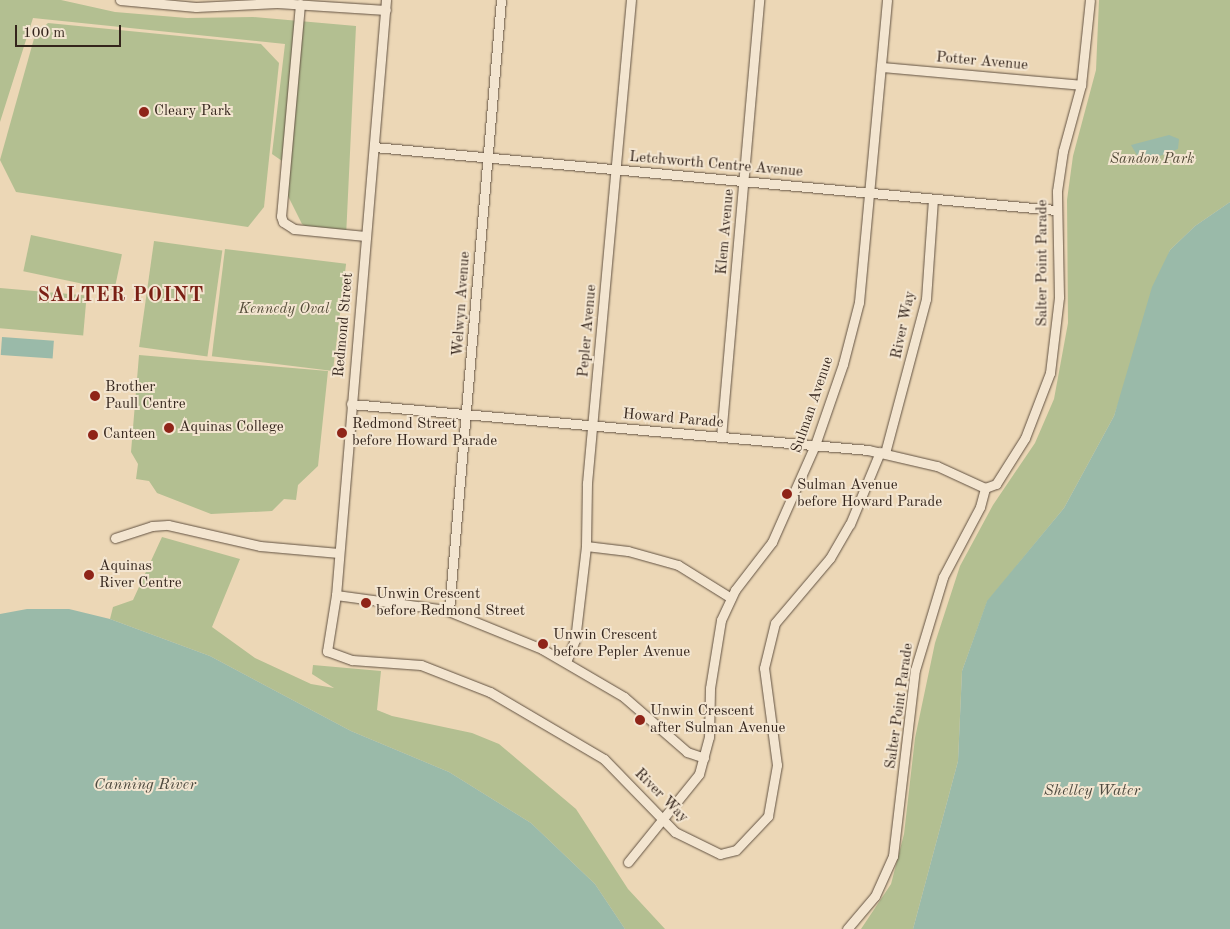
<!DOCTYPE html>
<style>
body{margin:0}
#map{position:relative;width:1230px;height:929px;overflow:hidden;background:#ecd7b6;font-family:"Old Standard TT",serif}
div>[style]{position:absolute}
.green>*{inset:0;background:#b3bf91;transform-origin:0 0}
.water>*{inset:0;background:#9abaa9;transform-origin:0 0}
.roads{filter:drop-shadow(0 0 1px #625242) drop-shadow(0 0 1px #625242)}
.minor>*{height:9px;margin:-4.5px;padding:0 4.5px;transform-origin:4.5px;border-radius:4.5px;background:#f3e5d0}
.dots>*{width:14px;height:14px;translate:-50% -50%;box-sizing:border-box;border:2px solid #f3e5d0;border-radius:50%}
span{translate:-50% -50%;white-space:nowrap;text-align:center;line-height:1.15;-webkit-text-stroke:4px #f3e5d0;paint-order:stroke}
.street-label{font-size:15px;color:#34251c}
.poi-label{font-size:15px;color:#34251c}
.left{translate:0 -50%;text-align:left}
.park-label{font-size:15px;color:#544c39;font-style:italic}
.water-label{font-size:16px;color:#4e4a3f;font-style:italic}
.district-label{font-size:20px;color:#7a1f14;font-weight:700;letter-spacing:1px}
.scale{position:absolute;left:15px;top:25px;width:106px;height:22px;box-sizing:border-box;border:2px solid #34251c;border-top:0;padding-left:6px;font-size:15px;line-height:18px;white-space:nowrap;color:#34251c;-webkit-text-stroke:4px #f3e5d0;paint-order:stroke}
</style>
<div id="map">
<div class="green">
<div style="clip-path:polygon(0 0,61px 0,115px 12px,187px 18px,253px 17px,356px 26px,346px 237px,320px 235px,302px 224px,287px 194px,285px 163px,272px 154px,285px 44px,33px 18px,0 122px)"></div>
<div style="clip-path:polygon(1099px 0,1230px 0,1230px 202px,1195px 226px,1170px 250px,1114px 416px,1064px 508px,987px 602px,962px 671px,958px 761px,913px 929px,861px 929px,891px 884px,904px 834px,915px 738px,935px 643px,960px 566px,993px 505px,1035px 443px,1054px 399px,1068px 323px,1067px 200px,1073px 156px,1096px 70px)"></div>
<div style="clip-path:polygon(48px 23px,261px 44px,279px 63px,264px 207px,248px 227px,16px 192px,0 160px,35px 35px)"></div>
<div style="left:31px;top:235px;width:93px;height:37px;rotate:12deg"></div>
<div style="left:154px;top:241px;width:69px;height:107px;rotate:8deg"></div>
<div style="left:225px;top:249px;width:122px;height:108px;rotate:7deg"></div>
<div style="left:0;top:288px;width:87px;height:40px;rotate:5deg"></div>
<div style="clip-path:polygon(139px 355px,328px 371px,318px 466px,298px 485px,296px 500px,284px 499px,272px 511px,211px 514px,157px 493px,149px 481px,136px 479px,138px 464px,131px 452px)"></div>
<div style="clip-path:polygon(162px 537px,240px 559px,212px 627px,255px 658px,311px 684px,334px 688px,312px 674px,313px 665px,381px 671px,377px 710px,392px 716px,472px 733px,499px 744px,576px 809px,628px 889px,665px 929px,625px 929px,595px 884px,531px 823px,449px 772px,351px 731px,210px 656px,110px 619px,113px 607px,133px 600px)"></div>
</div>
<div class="water">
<div style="clip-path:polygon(1169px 135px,1179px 139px,1178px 149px,1157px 157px,1137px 155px,1131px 145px)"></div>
<div style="clip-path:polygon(1230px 202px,1230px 929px,913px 929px,958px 761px,962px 671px,987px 601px,1064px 508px,1114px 416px,1152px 287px,1170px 250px,1195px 226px)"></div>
<div style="left:2px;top:337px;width:52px;height:18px;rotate:4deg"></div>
<div style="clip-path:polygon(27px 609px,69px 609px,110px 619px,210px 656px,351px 731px,449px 772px,531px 823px,595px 884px,625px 929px,0 929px,0 614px)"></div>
</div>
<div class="roads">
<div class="minor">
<div style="left:120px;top:0;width:76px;rotate:5.3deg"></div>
<div style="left:196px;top:7px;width:81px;rotate:-2.8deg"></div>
<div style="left:277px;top:3px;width:109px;rotate:3.7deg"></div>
<div style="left:386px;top:0;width:597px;rotate:94.8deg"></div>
<div style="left:336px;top:595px;width:57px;rotate:99.1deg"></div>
<div style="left:327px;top:651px;width:27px;rotate:20deg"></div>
<div style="left:352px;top:660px;width:69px;rotate:4.1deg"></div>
<div style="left:421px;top:665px;width:74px;rotate:21.4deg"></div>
<div style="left:490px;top:692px;width:132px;rotate:30.4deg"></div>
<div style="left:604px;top:759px;width:102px;rotate:45.8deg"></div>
<div style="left:675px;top:832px;width:50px;rotate:26.1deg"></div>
<div style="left:720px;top:854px;width:16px;rotate:-14deg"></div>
<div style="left:736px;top:850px;width:47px;rotate:-46.7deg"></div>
<div style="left:768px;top:816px;width:52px;rotate:-80deg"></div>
<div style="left:777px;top:765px;width:98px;rotate:-97.6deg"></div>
<div style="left:764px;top:668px;width:46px;rotate:-76.3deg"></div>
<div style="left:775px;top:623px;width:85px;rotate:-49.8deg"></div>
<div style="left:830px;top:558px;width:39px;rotate:-60deg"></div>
<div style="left:850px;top:524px;width:78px;rotate:-67.4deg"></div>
<div style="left:300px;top:4px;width:213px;rotate:95.1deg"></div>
<div style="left:281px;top:216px;width:6px;rotate:72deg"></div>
<div style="left:283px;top:222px;width:13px;rotate:32deg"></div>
<div style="left:294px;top:229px;width:72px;rotate:5.6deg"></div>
<div style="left:881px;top:67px;width:201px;rotate:5.1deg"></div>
<div style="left:374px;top:147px;width:685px;rotate:5.28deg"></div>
<div style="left:351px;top:404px;width:519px;rotate:5.08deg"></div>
<div style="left:868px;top:450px;width:71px;rotate:13.1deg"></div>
<div style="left:937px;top:466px;width:53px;rotate:24.6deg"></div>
<div style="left:721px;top:437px;width:439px;rotate:-85deg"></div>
<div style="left:885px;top:453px;width:159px;rotate:-75.1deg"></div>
<div style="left:926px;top:299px;width:100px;rotate:-86deg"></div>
<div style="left:115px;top:538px;width:39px;rotate:-18deg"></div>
<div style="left:152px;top:526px;width:16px;rotate:-4deg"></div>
<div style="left:168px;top:525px;width:94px;rotate:12.9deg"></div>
<div style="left:260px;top:546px;width:79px;rotate:5.1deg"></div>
<div style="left:586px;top:546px;width:42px;rotate:6.8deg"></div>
<div style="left:628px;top:551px;width:52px;rotate:15.6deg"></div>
<div style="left:678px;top:565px;width:62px;rotate:31.9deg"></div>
<div style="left:336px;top:595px;width:111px;rotate:7.8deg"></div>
<div style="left:446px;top:610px;width:104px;rotate:22.1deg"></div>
<div style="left:542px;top:649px;width:95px;rotate:30.3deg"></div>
<div style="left:624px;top:697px;width:84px;rotate:41.1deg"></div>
<div style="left:687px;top:752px;width:18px;rotate:19deg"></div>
<div style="left:449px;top:610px;width:612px;rotate:-85.13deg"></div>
<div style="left:566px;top:662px;width:24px;rotate:-68deg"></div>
<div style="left:575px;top:640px;width:95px;rotate:-83.3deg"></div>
<div style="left:586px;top:546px;width:63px;rotate:-89.1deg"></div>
<div style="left:587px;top:483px;width:485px;rotate:-84.8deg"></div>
<div style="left:628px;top:862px;width:113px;rotate:-51.1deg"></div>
<div style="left:699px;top:774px;width:38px;rotate:-75deg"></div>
<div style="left:709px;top:737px;width:49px;rotate:-88.8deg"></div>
<div style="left:710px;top:688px;width:69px;rotate:-80.8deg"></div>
<div style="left:721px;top:620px;width:33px;rotate:-65deg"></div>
<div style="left:735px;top:590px;width:61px;rotate:-52.4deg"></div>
<div style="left:772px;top:542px;width:106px;rotate:-66.1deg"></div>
<div style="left:815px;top:445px;width:86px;rotate:-70.9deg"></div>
<div style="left:843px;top:364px;width:64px;rotate:-75.5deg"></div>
<div style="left:859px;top:302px;width:303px;rotate:-84.7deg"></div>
<div style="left:847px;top:929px;width:43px;rotate:-49.7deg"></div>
<div style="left:875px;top:896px;width:44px;rotate:-65.8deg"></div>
<div style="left:893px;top:856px;width:187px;rotate:-83.3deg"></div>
<div style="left:915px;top:670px;width:97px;rotate:-73.2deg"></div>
<div style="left:943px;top:577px;width:79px;rotate:-62.1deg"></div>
<div style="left:980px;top:507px;width:20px;rotate:-75deg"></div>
<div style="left:985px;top:488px;width:12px;rotate:-20deg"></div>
<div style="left:996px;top:484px;width:54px;rotate:-57.8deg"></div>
<div style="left:1025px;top:438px;width:70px;rotate:-69deg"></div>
<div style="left:1050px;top:373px;width:77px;rotate:-83.2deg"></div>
<div style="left:1059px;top:297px;width:106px;rotate:-91.1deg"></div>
<div style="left:1057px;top:191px;width:40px;rotate:-81.5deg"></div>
<div style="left:1063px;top:151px;width:68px;rotate:-74.7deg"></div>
<div style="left:1081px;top:85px;width:85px;rotate:-84deg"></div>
</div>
</div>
<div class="dots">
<div style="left:144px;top:112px;background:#8f2418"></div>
<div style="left:95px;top:396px;background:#8f2418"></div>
<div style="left:169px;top:428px;background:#8f2418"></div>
<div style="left:342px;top:433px;background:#8f2418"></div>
<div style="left:93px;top:435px;background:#8f2418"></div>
<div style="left:787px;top:494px;background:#8f2418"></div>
<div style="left:89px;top:575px;background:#8f2418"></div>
<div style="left:366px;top:603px;background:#8f2418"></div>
<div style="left:543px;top:644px;background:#8f2418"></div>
<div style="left:640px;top:720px;background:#8f2418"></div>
</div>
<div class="street-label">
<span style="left:982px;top:62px;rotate:5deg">Potter Avenue</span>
<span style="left:716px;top:165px;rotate:5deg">Letchworth Centre Avenue</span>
<span style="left:726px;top:232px;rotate:-85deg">Klem Avenue</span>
<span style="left:1043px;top:263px;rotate:-90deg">Salter Point Parade</span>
<span style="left:462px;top:304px;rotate:-86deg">Welwyn Avenue</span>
<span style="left:344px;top:325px;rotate:-85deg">Redmond Street</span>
<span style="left:904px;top:325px;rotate:-78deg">River Way</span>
<span style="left:588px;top:331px;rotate:-85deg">Pepler Avenue</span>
<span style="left:813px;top:405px;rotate:-71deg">Sulman Avenue</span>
<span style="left:673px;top:419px;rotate:5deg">Howard Parade</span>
<span style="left:900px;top:706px;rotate:-82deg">Salter Point Parade</span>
<span style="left:661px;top:796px;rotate:45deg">River Way</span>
</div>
<div class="poi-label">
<span class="left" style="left:154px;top:112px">Cleary Park</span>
<span class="left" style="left:105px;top:396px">Brother<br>Paull Centre</span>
<span class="left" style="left:352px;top:433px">Redmond Street<br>before Howard Parade</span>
<span class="left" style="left:179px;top:428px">Aquinas College</span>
<span class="left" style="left:103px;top:435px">Canteen</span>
<span class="left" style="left:797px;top:494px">Sulman Avenue<br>before Howard Parade</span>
<span class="left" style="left:99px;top:575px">Aquinas<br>River Centre</span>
<span class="left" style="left:376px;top:603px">Unwin Crescent<br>before Redmond Street</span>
<span class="left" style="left:553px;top:644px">Unwin Crescent<br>before Pepler Avenue</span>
<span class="left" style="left:650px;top:720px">Unwin Crescent<br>after Sulman Avenue</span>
</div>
<div class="park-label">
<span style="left:1152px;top:160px">Sandon Park</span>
<span style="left:284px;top:310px">Kennedy Oval</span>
</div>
<div class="water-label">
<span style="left:145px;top:785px">Canning River</span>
<span style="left:1092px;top:791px">Shelley Water</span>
</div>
<div class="district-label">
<span style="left:121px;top:296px">SALTER POINT</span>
</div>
<div class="scale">100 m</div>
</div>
